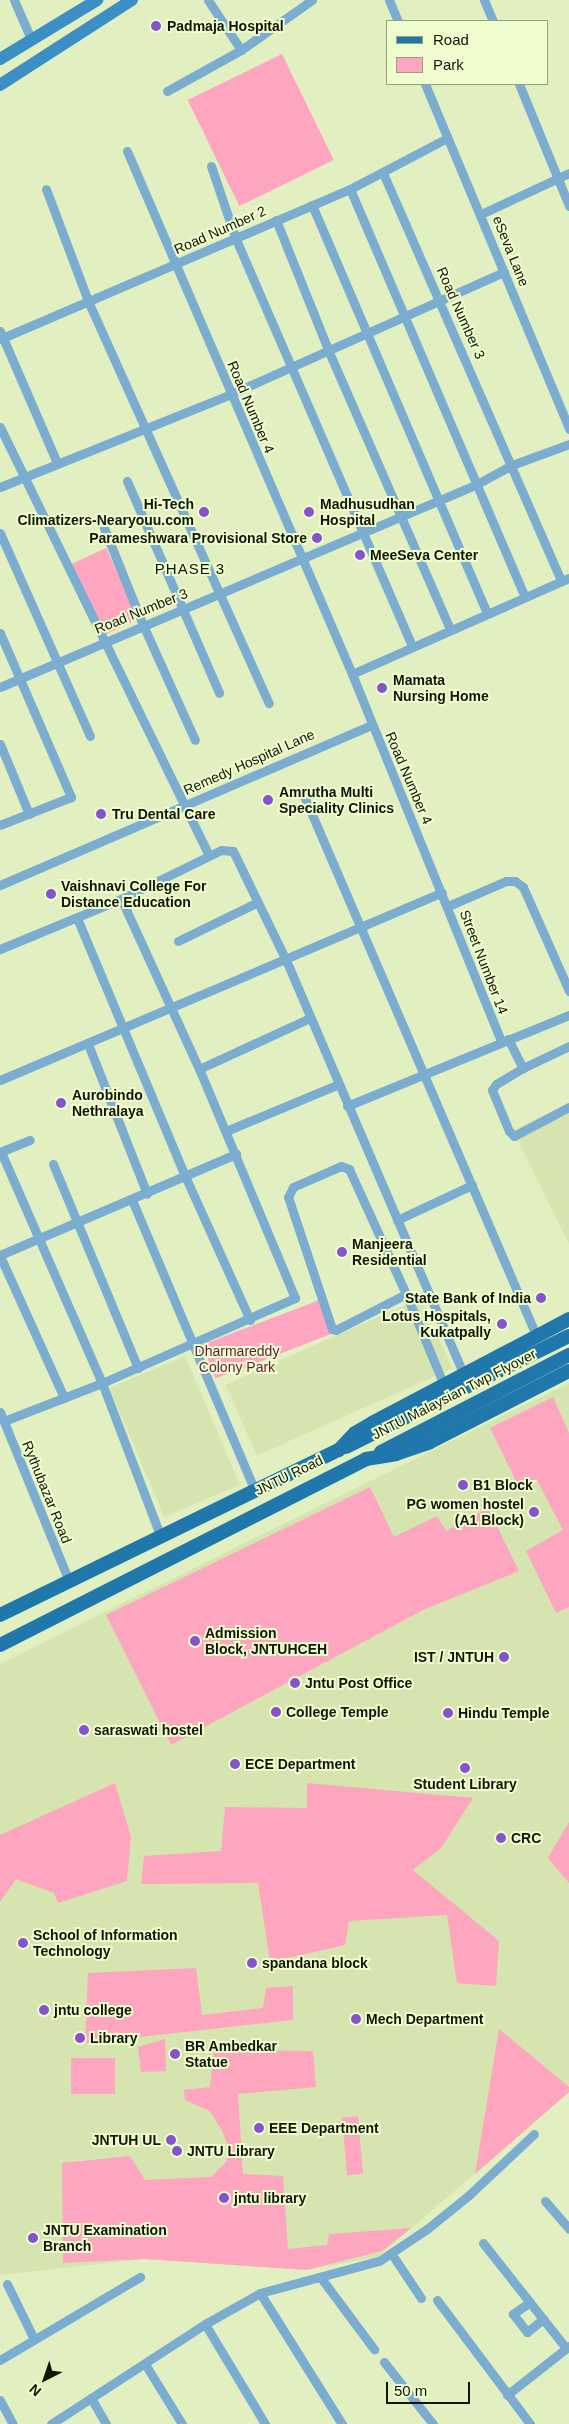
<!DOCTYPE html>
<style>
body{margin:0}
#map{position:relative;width:569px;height:2424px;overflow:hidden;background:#e2efc1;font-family:Arial,sans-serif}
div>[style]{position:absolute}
.built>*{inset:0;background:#d6e4af;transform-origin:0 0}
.green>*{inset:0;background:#fea5c0;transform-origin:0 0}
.minor>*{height:9px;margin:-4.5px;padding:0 4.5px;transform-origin:4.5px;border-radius:4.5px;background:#7badd1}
.secondary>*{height:12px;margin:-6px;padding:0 6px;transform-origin:6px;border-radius:6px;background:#3c8fc4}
.primary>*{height:14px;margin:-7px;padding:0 7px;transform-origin:7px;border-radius:7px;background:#1f77ab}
.dots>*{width:14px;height:14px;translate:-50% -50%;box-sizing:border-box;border:2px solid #effcce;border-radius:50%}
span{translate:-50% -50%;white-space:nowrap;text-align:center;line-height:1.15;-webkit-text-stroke:4px #effcce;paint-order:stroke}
.poi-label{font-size:14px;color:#121606;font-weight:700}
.left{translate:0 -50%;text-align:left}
.right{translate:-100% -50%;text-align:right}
.street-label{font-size:14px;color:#121606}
.park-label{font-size:14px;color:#6a193a}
.neighbourhood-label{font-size:15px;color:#121606;letter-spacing:1px}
.legend{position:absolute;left:386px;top:20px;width:162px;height:65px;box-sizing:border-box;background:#effcce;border:1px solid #97a07e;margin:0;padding:6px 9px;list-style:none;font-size:15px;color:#121606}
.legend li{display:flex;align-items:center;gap:10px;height:25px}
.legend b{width:25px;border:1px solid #97a07e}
.north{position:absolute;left:20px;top:2354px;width:50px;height:50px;-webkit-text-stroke:4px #effcce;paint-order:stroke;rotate:221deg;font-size:14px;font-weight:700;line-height:20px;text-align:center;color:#121606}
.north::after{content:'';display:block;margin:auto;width:18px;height:22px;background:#121606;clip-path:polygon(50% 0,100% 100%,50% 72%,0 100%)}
.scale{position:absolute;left:386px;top:2382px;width:84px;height:22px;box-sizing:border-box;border:2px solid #121606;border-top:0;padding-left:6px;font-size:15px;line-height:18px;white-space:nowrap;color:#121606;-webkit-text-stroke:4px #effcce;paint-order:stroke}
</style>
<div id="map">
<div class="built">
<div style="clip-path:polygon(569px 1103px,569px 1244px,513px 1130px)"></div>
<div style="left:421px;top:1298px;width:77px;height:214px;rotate:66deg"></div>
<div style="left:185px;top:1356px;width:140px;height:82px;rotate:67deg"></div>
<div style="clip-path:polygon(569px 1383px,569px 2092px,378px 2257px,306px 2270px,145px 2259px,0 2275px,0 1664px)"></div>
</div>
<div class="green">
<div style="left:282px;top:54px;width:118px;height:105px;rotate:64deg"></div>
<div style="left:106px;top:548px;width:78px;height:44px;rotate:65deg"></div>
<div style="left:322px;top:1299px;width:36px;height:128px;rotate:69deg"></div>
<div style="clip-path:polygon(553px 1397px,569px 1433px,569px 1607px,556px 1613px,526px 1551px,563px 1530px,537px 1480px,519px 1487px,490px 1428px)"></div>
<div style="clip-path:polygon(370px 1487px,394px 1537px,437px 1516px,446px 1531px,488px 1508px,519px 1571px,423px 1610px,171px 1745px,106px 1615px)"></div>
<div style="clip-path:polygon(115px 1783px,131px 1837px,127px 1881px,58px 1903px,54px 1893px,16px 1879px,0 1902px,0 1835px)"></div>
<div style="clip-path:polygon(307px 1783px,473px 1798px,441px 1848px,413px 1870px,499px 1941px,496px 1986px,457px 1983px,447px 1915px,349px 1921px,345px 1945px,270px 1962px,258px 1883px,141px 1884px,144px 1856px,221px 1851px,225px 1807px,307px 1808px)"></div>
<div style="clip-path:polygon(569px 1822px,569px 1883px,548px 1858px)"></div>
<div style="clip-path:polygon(196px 1968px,202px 2015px,263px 2008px,266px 1988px,293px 1986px,293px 2020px,85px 2043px,88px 1973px)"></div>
<div style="clip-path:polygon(499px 2029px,569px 2087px,569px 2092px,475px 2174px)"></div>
<div style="clip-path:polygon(165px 2039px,166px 2071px,141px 2072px,138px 2047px)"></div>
<div style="clip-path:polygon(214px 2050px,313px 2051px,316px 2087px,238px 2094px,243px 2174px,283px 2176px,288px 2249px,327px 2245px,329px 2234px,411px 2228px,382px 2251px,306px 2270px,145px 2259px,63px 2263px,62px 2163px,130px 2156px,145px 2180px,211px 2177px,226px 2162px,228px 2145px,221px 2129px,210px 2111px,185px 2100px,184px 2090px,210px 2087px)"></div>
<div style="left:115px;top:2058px;width:36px;height:44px;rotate:90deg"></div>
<div style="left:358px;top:2116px;width:58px;height:16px;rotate:85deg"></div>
</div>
<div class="minor">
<div style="left:14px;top:0;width:43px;rotate:66.4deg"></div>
<div style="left:208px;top:0;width:60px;rotate:56.6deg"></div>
<div style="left:241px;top:50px;width:87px;rotate:-35.2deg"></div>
<div style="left:389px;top:0;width:23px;rotate:67deg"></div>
<div style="left:484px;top:0;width:23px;rotate:67deg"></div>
<div style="left:425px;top:84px;width:374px;rotate:67.3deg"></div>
<div style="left:519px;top:84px;width:132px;rotate:67.7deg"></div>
<div style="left:167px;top:91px;width:85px;rotate:-29deg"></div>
<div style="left:127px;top:151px;width:569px;rotate:66.72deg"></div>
<div style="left:352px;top:674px;width:396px;rotate:67.9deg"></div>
<div style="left:211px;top:166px;width:75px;rotate:71.3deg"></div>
<div style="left:235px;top:237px;width:446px;rotate:66.6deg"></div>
<div style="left:383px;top:173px;width:445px;rotate:66.4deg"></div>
<div style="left:46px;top:189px;width:120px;rotate:69.4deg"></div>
<div style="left:88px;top:301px;width:441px;rotate:65.8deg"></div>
<div style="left:350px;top:189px;width:444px;rotate:66.8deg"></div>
<div style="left:312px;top:205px;width:444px;rotate:66.8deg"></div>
<div style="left:481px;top:214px;width:97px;rotate:-25deg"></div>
<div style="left:276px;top:220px;width:142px;rotate:68.1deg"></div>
<div style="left:329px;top:352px;width:302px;rotate:66.4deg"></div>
<div style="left:0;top:331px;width:144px;rotate:66.6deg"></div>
<div style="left:0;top:339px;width:381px;rotate:-23.2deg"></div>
<div style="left:350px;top:189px;width:110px;rotate:-27.7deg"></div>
<div style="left:0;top:427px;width:477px;rotate:64deg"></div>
<div style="left:127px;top:481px;width:231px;rotate:66.5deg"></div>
<div style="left:0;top:487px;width:249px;rotate:-21.9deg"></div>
<div style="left:231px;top:394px;width:299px;rotate:-24.1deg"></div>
<div style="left:104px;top:528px;width:105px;rotate:68.1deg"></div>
<div style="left:143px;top:625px;width:126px;rotate:65.7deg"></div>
<div style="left:0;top:533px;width:222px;rotate:66.1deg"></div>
<div style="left:0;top:633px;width:179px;rotate:66.6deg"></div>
<div style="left:71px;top:797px;width:76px;rotate:158.5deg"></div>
<div style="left:352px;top:674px;width:237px;rotate:-23.9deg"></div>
<div style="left:0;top:687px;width:516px;rotate:-23.04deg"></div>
<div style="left:475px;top:485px;width:42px;rotate:-28.4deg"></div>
<div style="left:512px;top:465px;width:61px;rotate:-20.2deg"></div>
<div style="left:0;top:744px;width:76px;rotate:67.5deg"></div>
<div style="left:304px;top:796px;width:587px;rotate:66.71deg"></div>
<div style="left:0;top:885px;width:404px;rotate:-23.3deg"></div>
<div style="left:448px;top:906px;width:63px;rotate:-23.3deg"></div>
<div style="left:506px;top:881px;width:9px"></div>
<div style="left:515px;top:881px;width:10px;rotate:37deg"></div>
<div style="left:523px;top:887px;width:114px;rotate:66.1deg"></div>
<div style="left:77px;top:918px;width:280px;rotate:67.3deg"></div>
<div style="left:185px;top:1176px;width:158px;rotate:65.7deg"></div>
<div style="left:178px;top:941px;width:87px;rotate:-26deg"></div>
<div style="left:0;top:949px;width:131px;rotate:-22.5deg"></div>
<div style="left:121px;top:899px;width:111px;rotate:-26.1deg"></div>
<div style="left:221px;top:850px;width:12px;rotate:5deg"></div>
<div style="left:233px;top:851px;width:121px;rotate:64.1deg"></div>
<div style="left:286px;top:960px;width:449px;rotate:66.8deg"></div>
<div style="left:508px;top:1039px;width:33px;rotate:63deg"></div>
<div style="left:88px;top:1044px;width:161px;rotate:68.5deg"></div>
<div style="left:569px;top:1046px;width:51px;rotate:154.4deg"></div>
<div style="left:523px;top:1068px;width:31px;rotate:149deg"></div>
<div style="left:496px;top:1084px;width:7px;rotate:124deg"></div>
<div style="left:492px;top:1090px;width:44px;rotate:67.5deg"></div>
<div style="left:509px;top:1131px;width:7px;rotate:45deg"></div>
<div style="left:514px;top:1136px;width:62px;rotate:-27.8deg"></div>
<div style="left:199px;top:1069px;width:122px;rotate:-24.7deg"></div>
<div style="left:0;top:1080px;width:480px;rotate:-23deg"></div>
<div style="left:347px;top:1106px;width:240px;rotate:-22.3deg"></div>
<div style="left:226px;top:1131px;width:122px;rotate:-22.6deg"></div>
<div style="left:0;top:1152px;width:32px;rotate:-22deg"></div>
<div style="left:1px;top:1152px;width:252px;rotate:66.4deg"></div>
<div style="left:102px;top:1383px;width:163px;rotate:69.1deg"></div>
<div style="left:53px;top:1164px;width:221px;rotate:67.4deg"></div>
<div style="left:132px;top:1200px;width:316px;rotate:67.1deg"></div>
<div style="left:397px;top:1220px;width:83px;rotate:-25deg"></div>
<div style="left:0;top:1255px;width:257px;rotate:-23.2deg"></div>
<div style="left:0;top:1256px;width:156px;rotate:65.7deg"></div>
<div style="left:406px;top:1294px;width:79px;rotate:152.8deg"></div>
<div style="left:336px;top:1330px;width:4px;rotate:-166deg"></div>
<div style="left:332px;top:1329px;width:139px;rotate:-108.4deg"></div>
<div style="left:288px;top:1197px;width:11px;rotate:-63deg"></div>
<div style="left:293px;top:1187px;width:52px;rotate:-23.6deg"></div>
<div style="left:341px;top:1166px;width:9px;rotate:21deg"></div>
<div style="left:349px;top:1169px;width:137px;rotate:65.5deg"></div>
<div style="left:406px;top:1294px;width:96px;rotate:67.4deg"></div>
<div style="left:0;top:1412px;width:183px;rotate:67.8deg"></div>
<div style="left:4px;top:1421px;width:105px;rotate:-21.2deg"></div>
<div style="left:102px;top:1383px;width:211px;rotate:-23.8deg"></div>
<div style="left:295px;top:1298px;width:248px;rotate:-112.7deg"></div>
<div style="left:199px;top:1069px;width:187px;rotate:-114.6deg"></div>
<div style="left:545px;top:2201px;width:37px;rotate:49deg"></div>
<div style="left:483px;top:2243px;width:134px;rotate:51.7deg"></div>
<div style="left:391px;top:2253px;width:54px;rotate:56.3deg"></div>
<div style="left:321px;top:2278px;width:89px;rotate:53.3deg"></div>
<div style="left:7px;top:2284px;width:61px;rotate:63.9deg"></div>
<div style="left:260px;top:2293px;width:155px;rotate:58deg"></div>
<div style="left:437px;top:2300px;width:155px;rotate:53.1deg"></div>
<div style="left:530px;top:2302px;width:21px;rotate:145deg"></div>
<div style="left:513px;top:2314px;width:23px;rotate:52deg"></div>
<div style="left:527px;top:2332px;width:21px;rotate:-39deg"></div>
<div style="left:205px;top:2324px;width:117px;rotate:59deg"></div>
<div style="left:0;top:2360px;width:163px;rotate:-30.7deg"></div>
<div style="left:384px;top:2362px;width:79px;rotate:51.7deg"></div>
<div style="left:145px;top:2364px;width:70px;rotate:58.3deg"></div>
<div style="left:507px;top:2395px;width:79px;rotate:-38.3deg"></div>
<div style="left:91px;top:2398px;width:30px;rotate:60deg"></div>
<div style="left:0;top:2400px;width:27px;rotate:62deg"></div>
<div style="left:51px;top:2424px;width:184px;rotate:-33deg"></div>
<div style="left:205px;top:2324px;width:63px;rotate:-29.4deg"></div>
<div style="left:260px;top:2293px;width:123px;rotate:-15.1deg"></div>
<div style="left:379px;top:2261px;width:58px;rotate:-33.7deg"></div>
<div style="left:427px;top:2229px;width:54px;rotate:-39deg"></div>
<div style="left:469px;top:2195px;width:89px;rotate:-43.2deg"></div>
</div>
<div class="secondary">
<div style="left:0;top:59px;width:114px;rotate:-31.3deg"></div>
<div style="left:0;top:85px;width:157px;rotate:-32.8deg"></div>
</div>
<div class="primary">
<div style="left:346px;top:1447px;width:249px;rotate:-26.5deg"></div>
<div style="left:381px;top:1452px;width:212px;rotate:-27.3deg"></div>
<div style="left:0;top:1615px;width:377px;rotate:-26deg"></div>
<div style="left:339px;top:1450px;width:23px;rotate:-47deg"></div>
<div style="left:355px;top:1433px;width:20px;rotate:-30deg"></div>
<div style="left:372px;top:1423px;width:223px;rotate:-27.8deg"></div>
<div style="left:0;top:1645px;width:411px;rotate:-26.9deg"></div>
<div style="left:366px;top:1459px;width:30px;rotate:-9deg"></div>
<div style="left:396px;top:1454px;width:36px;rotate:-19deg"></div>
<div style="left:430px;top:1442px;width:156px;rotate:-27.1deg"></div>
</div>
<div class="dots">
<div style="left:156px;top:26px;background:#8753cc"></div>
<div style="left:204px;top:512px;background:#8753cc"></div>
<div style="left:309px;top:512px;background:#8753cc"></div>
<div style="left:317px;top:538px;background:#8753cc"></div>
<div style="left:360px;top:555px;background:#8753cc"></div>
<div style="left:382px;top:688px;background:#8753cc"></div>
<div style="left:268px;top:800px;background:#8753cc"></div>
<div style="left:101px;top:814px;background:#8753cc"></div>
<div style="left:51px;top:894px;background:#8753cc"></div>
<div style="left:61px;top:1103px;background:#8753cc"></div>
<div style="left:342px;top:1252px;background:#8753cc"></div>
<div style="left:541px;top:1298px;background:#8753cc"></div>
<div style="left:502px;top:1324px;background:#8753cc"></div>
<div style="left:463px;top:1485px;background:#8753cc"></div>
<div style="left:534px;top:1512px;background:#8753cc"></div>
<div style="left:195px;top:1641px;background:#8753cc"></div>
<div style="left:504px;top:1657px;background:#8753cc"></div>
<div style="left:295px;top:1683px;background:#8753cc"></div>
<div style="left:276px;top:1712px;background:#8753cc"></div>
<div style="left:448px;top:1713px;background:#8753cc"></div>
<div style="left:84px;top:1730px;background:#8753cc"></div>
<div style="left:235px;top:1764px;background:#8753cc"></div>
<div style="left:465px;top:1768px;background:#8753cc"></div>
<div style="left:501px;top:1838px;background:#8753cc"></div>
<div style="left:23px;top:1943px;background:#8753cc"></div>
<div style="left:252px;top:1963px;background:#8753cc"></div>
<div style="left:44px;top:2010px;background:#8753cc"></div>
<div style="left:356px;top:2019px;background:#8753cc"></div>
<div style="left:80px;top:2038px;background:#8753cc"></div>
<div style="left:175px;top:2054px;background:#8753cc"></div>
<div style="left:259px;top:2128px;background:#8753cc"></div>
<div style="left:171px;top:2140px;background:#8753cc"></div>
<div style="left:177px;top:2151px;background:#8753cc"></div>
<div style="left:224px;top:2198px;background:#8753cc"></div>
<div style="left:33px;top:2238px;background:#8753cc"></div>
</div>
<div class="poi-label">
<span class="left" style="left:167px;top:26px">Padmaja Hospital</span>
<span class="right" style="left:194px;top:512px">Hi-Tech<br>Climatizers-Nearyouu.com</span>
<span class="left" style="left:320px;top:512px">Madhusudhan<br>Hospital</span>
<span class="right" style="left:307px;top:538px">Parameshwara Provisional Store</span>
<span class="left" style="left:370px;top:555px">MeeSeva Center</span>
<span class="left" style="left:393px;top:688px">Mamata<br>Nursing Home</span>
<span class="left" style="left:279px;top:800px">Amrutha Multi<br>Speciality Clinics</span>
<span class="left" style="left:112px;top:814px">Tru Dental Care</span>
<span class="left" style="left:61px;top:894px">Vaishnavi College For<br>Distance Education</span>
<span class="left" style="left:72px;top:1103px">Aurobindo<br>Nethralaya</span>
<span class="left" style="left:352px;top:1252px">Manjeera<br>Residential</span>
<span class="right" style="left:531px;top:1298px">State Bank of India</span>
<span class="right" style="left:491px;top:1324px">Lotus Hospitals,<br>Kukatpally</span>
<span class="left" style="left:473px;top:1485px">B1 Block</span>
<span class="right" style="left:524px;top:1512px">PG women hostel<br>(A1 Block)</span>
<span class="left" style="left:205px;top:1641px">Admission<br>Block, JNTUHCEH</span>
<span class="right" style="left:494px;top:1657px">IST / JNTUH</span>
<span class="left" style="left:305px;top:1683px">Jntu Post Office</span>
<span class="left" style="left:286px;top:1712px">College Temple</span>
<span class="left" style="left:458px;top:1713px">Hindu Temple</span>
<span class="left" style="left:94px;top:1730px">saraswati hostel</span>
<span class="left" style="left:245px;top:1764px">ECE Department</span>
<span style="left:465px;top:1784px">Student Library</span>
<span class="left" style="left:511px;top:1838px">CRC</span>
<span class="left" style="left:33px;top:1943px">School of Information<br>Technology</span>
<span class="left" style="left:262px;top:1963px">spandana block</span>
<span class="left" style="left:54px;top:2010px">jntu college</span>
<span class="left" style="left:366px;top:2019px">Mech Department</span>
<span class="left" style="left:90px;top:2038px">Library</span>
<span class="left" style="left:185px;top:2054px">BR Ambedkar<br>Statue</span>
<span class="left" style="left:269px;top:2128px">EEE Department</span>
<span class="right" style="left:161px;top:2140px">JNTUH UL</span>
<span class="left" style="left:187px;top:2151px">JNTU Library</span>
<span class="left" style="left:234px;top:2198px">jntu library</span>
<span class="left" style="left:43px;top:2238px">JNTU Examination<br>Branch</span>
</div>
<div class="street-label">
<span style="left:220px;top:230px;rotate:-24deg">Road Number 2</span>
<span style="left:511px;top:251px;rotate:68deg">eSeva Lane</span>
<span style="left:461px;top:313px;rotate:66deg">Road Number 3</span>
<span style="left:251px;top:407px;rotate:67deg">Road Number 4</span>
<span style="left:141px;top:611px;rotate:-22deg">Road Number 3</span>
<span style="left:249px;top:762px;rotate:-24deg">Remedy Hospital Lane</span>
<span style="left:409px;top:778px;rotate:67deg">Road Number 4</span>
<span style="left:484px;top:962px;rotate:69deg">Street Number 14</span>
<span style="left:454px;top:1394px;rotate:-27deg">JNTU Malaysian Twp Flyover</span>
<span style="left:289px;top:1475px;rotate:-26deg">JNTU Road</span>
<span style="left:47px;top:1492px;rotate:68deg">Rythubazar Road</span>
</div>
<div class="park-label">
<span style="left:237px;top:1359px">Dharmareddy<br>Colony Park</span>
</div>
<div class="neighbourhood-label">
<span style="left:190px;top:569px">PHASE 3</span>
</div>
<ul class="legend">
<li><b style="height:6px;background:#1f77ab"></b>Road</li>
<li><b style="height:14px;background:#fea5c0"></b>Park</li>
</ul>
<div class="north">N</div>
<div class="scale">50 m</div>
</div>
